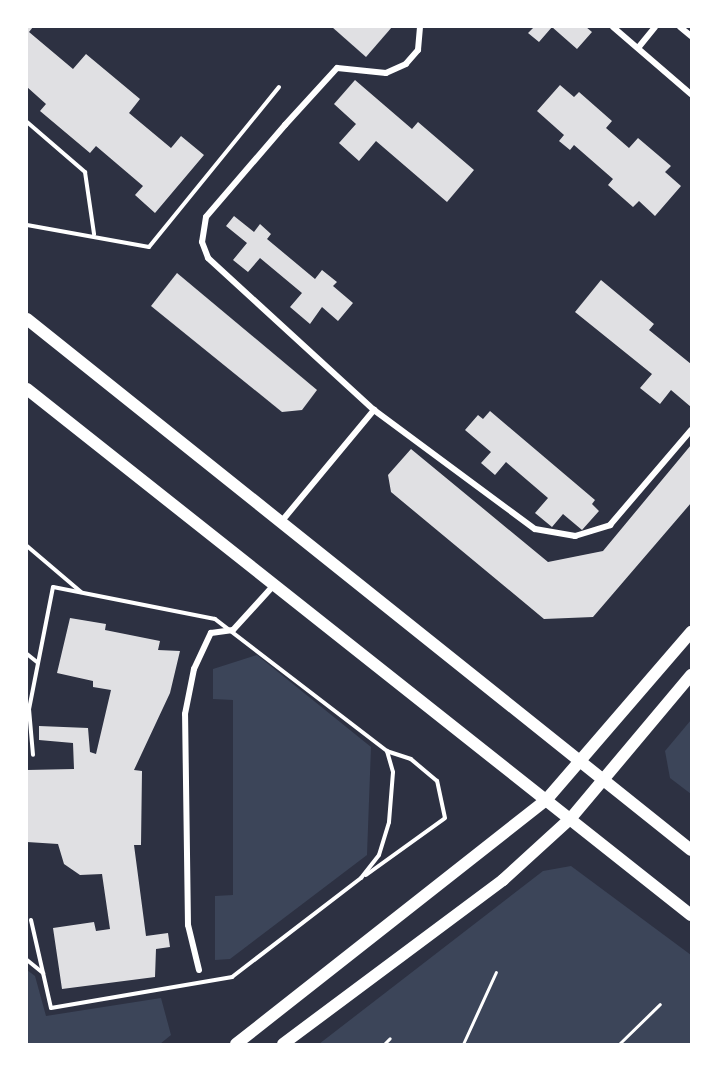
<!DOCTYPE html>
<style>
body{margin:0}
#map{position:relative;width:718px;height:1071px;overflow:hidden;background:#2d3142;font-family:"Archivo Narrow",sans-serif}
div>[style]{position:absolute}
.green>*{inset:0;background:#3c4559}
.building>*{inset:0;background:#e0e0e3}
.path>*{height:3px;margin:-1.5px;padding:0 1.5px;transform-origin:1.5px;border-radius:1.5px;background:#fff}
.service>*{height:4px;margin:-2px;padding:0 2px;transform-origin:2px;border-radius:2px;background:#fff}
.minor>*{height:6px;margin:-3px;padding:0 3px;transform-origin:3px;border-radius:3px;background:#fff}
.primary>*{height:12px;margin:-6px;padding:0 6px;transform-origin:6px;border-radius:6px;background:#fff}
span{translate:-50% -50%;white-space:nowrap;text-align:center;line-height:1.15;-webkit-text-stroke:4.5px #fff;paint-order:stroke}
.frame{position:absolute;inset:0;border:28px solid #fff;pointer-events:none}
</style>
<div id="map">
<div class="green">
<div style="clip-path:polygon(257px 655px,371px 747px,367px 855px,230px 959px,215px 960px,215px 896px,233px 895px,233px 700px,213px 699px,213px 669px)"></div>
<div style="clip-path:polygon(691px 720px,691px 794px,670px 778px,665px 751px)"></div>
<div style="clip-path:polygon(571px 866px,691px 955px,691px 1044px,319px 1044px,543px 871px)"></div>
<div style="clip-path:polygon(27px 970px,35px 976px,46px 1016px,161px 998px,171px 1035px,160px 1044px,27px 1044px)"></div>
</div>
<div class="building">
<div style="clip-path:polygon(27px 27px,33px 27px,29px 32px,73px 69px,86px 54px,140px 99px,129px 113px,171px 148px,181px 136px,204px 155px,155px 213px,135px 195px,143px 186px,96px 146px,90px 153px,40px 111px,46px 104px,27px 87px)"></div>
<div style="clip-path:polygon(332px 27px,392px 27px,366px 57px)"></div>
<div style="clip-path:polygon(534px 27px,586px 27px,592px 32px,577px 49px,552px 27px,539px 42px,528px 33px)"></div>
<div style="clip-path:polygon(355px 80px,412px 129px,418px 122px,474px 170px,447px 202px,376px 141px,359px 161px,339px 143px,356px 124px,334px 104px)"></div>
<div style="clip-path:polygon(560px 85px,574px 97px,579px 92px,612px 121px,606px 128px,629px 148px,638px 138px,671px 166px,665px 172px,681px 186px,655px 216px,639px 201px,633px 207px,608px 185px,613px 179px,574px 145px,570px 150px,559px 141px,564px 135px,537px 111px)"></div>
<div style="clip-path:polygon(234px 216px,254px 232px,260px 224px,271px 234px,267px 239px,315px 279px,322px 270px,337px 282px,333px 286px,353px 303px,338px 321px,322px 307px,310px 324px,290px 307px,302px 293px,260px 258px,248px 272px,233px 260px,247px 243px,226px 226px)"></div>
<div style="clip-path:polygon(177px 273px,317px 390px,302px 410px,282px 412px,151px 306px)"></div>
<div style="clip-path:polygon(601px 280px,654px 324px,649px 330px,691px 364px,691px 407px,671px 390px,660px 404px,640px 388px,652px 374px,575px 312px)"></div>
<div style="clip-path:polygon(490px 411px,595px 500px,592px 504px,599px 511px,582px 530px,563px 514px,552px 527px,535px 513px,548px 498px,506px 462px,495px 475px,481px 463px,491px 452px,465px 430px,478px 415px,483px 419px)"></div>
<div style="clip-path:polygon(691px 445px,691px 503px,593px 617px,544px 619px,391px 492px,388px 475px,411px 449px,548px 562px,603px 551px)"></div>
<div style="clip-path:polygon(70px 618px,106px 624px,105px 630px,160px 641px,158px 650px,180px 651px,170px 693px,134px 770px,142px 771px,141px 845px,134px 845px,146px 936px,168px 933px,170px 947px,156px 949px,155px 977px,62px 989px,53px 928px,94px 922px,96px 931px,110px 929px,102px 874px,80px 875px,64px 864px,58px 844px,27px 842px,27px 770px,74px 769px,73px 743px,39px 740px,39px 726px,88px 728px,90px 752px,96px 754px,111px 690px,93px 687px,93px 681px,57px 673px)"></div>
</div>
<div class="path">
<div style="left:384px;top:1044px;width:8px;rotate:-45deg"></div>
<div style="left:463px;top:1044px;width:79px;rotate:-65.4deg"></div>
<div style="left:619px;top:1044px;width:57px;rotate:-44.3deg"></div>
</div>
<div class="service">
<div style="left:27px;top:122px;width:77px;rotate:40.8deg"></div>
<div style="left:85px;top:172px;width:63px;rotate:81.7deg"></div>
<div style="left:27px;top:225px;width:124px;rotate:10.2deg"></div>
<div style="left:149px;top:247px;width:206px;rotate:-50.9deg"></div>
<div style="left:27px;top:546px;width:71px;rotate:40.4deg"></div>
<div style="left:27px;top:654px;width:14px;rotate:39deg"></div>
<div style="left:366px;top:875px;width:97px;rotate:-35.8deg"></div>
<div style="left:445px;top:818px;width:38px;rotate:-102deg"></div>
<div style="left:437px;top:781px;width:34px;rotate:-140deg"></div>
<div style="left:411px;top:759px;width:25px;rotate:-162deg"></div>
<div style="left:31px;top:920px;width:90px;rotate:77.2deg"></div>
<div style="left:51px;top:1008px;width:184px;rotate:-9.7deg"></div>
<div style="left:232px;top:977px;width:163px;rotate:-37.5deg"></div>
<div style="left:361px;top:878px;width:29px;rotate:-52deg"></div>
<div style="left:379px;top:855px;width:34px;rotate:-73deg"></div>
<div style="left:389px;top:822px;width:50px;rotate:-85.4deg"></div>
<div style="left:393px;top:772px;width:22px;rotate:-106deg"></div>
<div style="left:387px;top:751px;width:217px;rotate:-142.5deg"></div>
<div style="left:215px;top:619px;width:165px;rotate:-168.8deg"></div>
<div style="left:53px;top:587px;width:124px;rotate:101.1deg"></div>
<div style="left:29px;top:709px;width:46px;rotate:85deg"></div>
<div style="left:27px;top:960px;width:21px;rotate:39deg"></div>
</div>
<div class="minor">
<div style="left:420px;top:27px;width:23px;rotate:95deg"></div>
<div style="left:418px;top:50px;width:18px;rotate:131deg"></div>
<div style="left:406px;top:64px;width:22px;rotate:156deg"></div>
<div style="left:386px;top:73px;width:49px;rotate:-174.2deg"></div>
<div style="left:337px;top:68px;width:77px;rotate:132.4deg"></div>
<div style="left:285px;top:125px;width:121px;rotate:130.7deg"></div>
<div style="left:206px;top:217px;width:25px;rotate:99deg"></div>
<div style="left:202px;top:242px;width:17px;rotate:69deg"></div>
<div style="left:208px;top:258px;width:225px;rotate:42.5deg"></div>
<div style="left:374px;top:410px;width:200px;rotate:36.5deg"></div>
<div style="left:535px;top:529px;width:41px;rotate:9.9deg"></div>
<div style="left:575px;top:536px;width:37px;rotate:-17deg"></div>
<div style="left:610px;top:525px;width:125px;rotate:-49.5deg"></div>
<div style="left:613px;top:27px;width:103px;rotate:40.7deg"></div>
<div style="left:680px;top:27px;width:14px;rotate:39deg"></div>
<div style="left:638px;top:48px;width:27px;rotate:-51deg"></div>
<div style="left:281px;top:522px;width:146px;rotate:-50.3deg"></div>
<div style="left:199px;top:970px;width:46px;rotate:-103.7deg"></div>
<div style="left:188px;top:925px;width:211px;rotate:-90.8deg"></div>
<div style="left:185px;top:714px;width:46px;rotate:-78.7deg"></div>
<div style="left:194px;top:669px;width:40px;rotate:-65deg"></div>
<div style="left:211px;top:633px;width:22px;rotate:-8deg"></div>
<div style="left:233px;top:630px;width:61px;rotate:-47.7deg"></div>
</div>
<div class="primary">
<div style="left:27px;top:319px;width:850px;rotate:38.65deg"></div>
<div style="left:27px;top:389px;width:847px;rotate:38.39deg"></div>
<div style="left:236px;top:1044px;width:396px;rotate:-38.2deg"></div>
<div style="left:547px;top:799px;width:221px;rotate:-49.2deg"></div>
<div style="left:283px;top:1044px;width:274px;rotate:-36.7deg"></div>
<div style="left:503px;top:880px;width:92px;rotate:-42.4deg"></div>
<div style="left:571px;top:818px;width:187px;rotate:-50deg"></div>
</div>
<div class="frame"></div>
</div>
